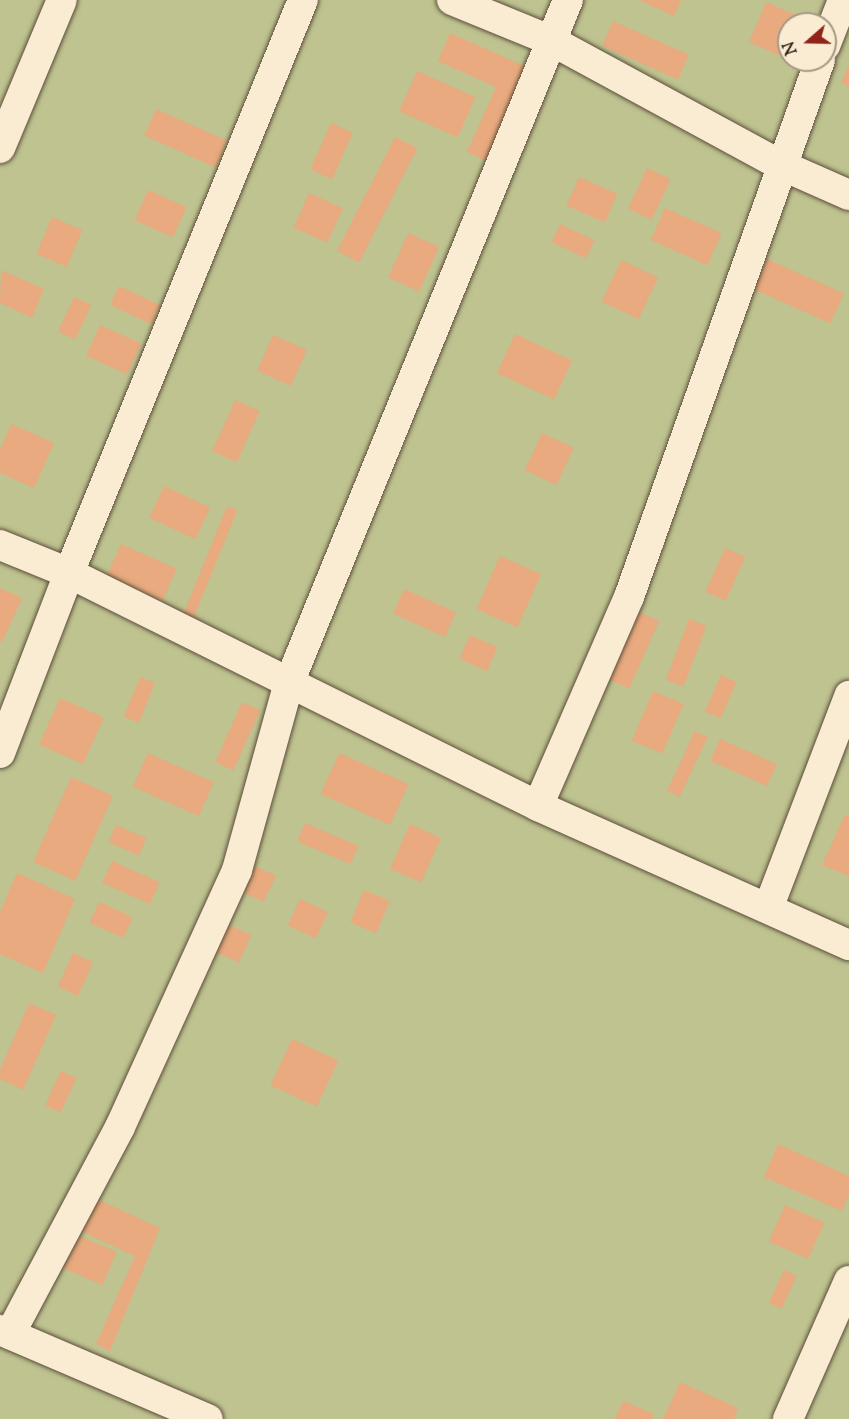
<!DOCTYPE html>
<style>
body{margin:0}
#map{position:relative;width:849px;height:1419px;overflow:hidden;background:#f8e2bb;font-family:"Sorts Mill Goudy",serif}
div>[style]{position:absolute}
.green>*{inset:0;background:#bec390}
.building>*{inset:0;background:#e8aa7e;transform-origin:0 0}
.roads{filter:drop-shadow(0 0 2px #5d4e3b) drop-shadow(0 0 2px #5d4e3b)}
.minor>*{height:30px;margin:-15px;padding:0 15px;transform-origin:15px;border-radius:15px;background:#faecd3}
span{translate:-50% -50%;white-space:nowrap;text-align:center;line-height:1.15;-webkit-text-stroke:5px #faecd3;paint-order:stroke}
.north{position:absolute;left:777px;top:12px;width:60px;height:60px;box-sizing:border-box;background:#faecd3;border:2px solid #a69985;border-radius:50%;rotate:250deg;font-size:16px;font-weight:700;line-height:24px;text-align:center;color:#291c10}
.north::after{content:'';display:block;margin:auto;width:21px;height:27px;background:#8f2418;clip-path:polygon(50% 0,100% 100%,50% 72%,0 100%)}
</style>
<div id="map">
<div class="green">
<div style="clip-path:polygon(evenodd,0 0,849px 0,849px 1419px,0 1419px,0 0,789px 24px,825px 24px,825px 60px,789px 60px,789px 24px)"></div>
</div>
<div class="building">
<div style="clip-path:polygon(639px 0,681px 0,674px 16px)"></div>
<div style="clip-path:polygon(766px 2px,809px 21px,789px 24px,789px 60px,749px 42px)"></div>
<div style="left:613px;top:21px;width:83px;height:27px;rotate:24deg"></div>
<div style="clip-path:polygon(450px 33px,526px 67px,486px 161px,467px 152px,496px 87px,438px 61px)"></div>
<div style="clip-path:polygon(849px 65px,849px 87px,841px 83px)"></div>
<div style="left:417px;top:71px;width:64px;height:44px;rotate:24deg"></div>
<div style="left:156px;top:109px;width:78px;height:29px;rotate:24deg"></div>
<div style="left:331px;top:123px;width:24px;height:51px;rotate:24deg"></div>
<div style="left:395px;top:137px;width:25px;height:128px;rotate:27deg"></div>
<div style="left:647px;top:168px;width:26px;height:45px;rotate:25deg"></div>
<div style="left:579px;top:177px;width:42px;height:31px;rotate:24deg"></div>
<div style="left:148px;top:190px;width:42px;height:33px;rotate:24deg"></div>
<div style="left:309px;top:193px;width:37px;height:38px;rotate:24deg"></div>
<div style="left:665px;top:208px;width:62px;height:35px;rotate:24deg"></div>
<div style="left:52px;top:217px;width:33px;height:40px;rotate:23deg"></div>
<div style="left:560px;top:224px;width:38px;height:20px;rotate:25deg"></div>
<div style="left:408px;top:233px;width:34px;height:49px;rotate:24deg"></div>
<div style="left:767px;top:259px;width:84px;height:33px;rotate:24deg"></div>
<div style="left:621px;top:260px;width:41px;height:46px;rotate:25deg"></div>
<div style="clip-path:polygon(1px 270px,44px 289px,32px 318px,0 303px)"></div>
<div style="left:119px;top:286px;width:45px;height:21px;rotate:25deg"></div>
<div style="left:74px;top:297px;width:19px;height:38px;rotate:25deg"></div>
<div style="left:100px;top:325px;width:45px;height:34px;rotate:24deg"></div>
<div style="left:515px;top:334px;width:63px;height:43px;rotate:25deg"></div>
<div style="left:273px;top:335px;width:37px;height:39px;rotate:24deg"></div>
<div style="left:235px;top:400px;width:27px;height:56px;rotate:24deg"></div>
<div style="clip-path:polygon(11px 424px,54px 443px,34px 488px,0 473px,0 450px)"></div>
<div style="left:542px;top:433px;width:35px;height:41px;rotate:25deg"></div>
<div style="left:164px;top:486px;width:51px;height:35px;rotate:25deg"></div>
<div style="left:227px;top:506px;width:11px;height:115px;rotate:22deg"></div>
<div style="left:121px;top:544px;width:61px;height:35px;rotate:24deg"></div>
<div style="left:725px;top:548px;width:22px;height:48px;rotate:24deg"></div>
<div style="left:500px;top:556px;width:45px;height:58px;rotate:24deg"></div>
<div style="clip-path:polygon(0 588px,22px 598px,2px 642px,0 641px)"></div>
<div style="left:404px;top:589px;width:57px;height:27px;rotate:24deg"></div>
<div style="left:639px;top:612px;width:22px;height:74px;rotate:24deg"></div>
<div style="left:689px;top:619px;width:19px;height:65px;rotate:21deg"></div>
<div style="left:470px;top:635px;width:30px;height:26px;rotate:24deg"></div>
<div style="left:721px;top:675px;width:17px;height:40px;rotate:24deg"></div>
<div style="left:140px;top:677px;width:16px;height:43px;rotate:22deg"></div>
<div style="left:653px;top:691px;width:33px;height:54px;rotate:23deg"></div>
<div style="left:60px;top:698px;width:48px;height:51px;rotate:24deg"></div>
<div style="left:242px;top:702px;width:20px;height:66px;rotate:24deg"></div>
<div style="left:695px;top:731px;width:14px;height:66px;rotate:25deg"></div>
<div style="left:720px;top:739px;width:62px;height:24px;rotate:24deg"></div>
<div style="left:148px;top:753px;width:72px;height:37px;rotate:24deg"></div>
<div style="left:339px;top:753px;width:76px;height:45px;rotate:24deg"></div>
<div style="left:71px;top:777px;width:46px;height:93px;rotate:24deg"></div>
<div style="clip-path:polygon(845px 815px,849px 817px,849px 876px,822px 865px)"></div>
<div style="left:305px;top:823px;width:58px;height:20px;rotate:23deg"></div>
<div style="left:410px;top:824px;width:34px;height:49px;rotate:24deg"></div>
<div style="left:116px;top:825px;width:33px;height:19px;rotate:23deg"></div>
<div style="left:112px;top:861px;width:52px;height:24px;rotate:24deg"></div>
<div style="left:255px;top:866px;width:23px;height:29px;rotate:25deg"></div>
<div style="clip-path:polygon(17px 873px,75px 899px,43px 973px,0 954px,0 912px)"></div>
<div style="left:364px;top:890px;width:28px;height:35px;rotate:23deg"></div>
<div style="left:300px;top:899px;width:31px;height:29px;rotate:25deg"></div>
<div style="left:99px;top:902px;width:37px;height:23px;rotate:24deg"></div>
<div style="left:222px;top:922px;width:32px;height:30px;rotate:24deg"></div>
<div style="left:73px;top:953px;width:22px;height:37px;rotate:24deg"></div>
<div style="clip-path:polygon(29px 1003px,56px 1015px,23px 1090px,0 1079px,0 1070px)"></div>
<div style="left:292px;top:1039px;width:51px;height:51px;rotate:25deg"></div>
<div style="left:61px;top:1071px;width:17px;height:38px;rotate:25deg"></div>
<div style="clip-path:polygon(778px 1144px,849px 1176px,849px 1194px,842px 1211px,764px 1177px)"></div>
<div style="clip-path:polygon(93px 1197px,160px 1228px,110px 1351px,96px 1344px,135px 1256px,78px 1230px)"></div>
<div style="left:785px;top:1205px;width:43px;height:40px;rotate:24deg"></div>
<div style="left:77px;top:1235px;width:43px;height:36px;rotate:23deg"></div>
<div style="left:784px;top:1270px;width:14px;height:36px;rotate:25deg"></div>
<div style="clip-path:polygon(680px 1382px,738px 1408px,734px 1419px,663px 1419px)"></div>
<div style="clip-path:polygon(623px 1401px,654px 1414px,652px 1419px,615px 1419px)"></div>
</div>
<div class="roads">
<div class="minor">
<div style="left:452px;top:0;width:108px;rotate:22.3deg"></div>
<div style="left:552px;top:41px;width:258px;rotate:28.5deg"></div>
<div style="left:779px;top:164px;width:77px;rotate:23.9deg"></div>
<div style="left:825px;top:46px;width:49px;rotate:-68.6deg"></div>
<div style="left:0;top:148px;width:160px;rotate:-67.3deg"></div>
<div style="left:0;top:545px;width:74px;rotate:22.1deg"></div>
<div style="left:69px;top:573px;width:524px;rotate:26.42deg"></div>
<div style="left:538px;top:806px;width:341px;rotate:24.1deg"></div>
<div style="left:0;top:753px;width:193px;rotate:-69deg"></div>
<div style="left:69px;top:573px;width:619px;rotate:-67.79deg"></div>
<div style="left:538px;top:806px;width:228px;rotate:-66.5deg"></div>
<div style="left:629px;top:597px;width:570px;rotate:-70.42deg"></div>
<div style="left:769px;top:906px;width:225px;rotate:-69.1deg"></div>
<div style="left:0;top:1330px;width:226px;rotate:23.2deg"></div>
<div style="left:10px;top:1334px;width:234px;rotate:-62deg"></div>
<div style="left:120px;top:1127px;width:282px;rotate:-65.5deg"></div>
<div style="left:237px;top:870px;width:194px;rotate:-74.5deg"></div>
<div style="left:289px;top:683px;width:738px;rotate:-67.78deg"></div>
<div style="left:788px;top:1419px;width:151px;rotate:-66.2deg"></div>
</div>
</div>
<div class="north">N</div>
</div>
